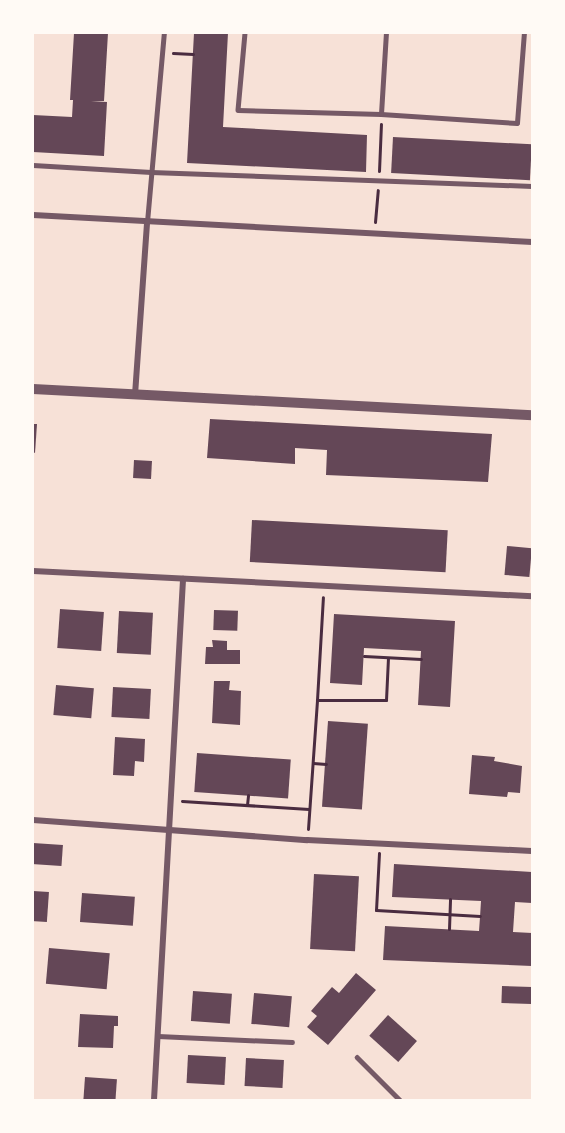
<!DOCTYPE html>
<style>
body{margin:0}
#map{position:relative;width:565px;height:1133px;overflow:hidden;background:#f7e1d7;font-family:Inter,sans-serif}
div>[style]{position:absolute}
.building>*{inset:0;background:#644757;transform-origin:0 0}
.path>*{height:3px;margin:-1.5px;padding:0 1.5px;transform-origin:1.5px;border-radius:1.5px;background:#4a2c40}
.service>*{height:4.5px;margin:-2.25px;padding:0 2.25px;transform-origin:2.25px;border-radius:2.25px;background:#755966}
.minor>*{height:6px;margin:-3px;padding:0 3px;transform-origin:3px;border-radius:3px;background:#755966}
.tertiary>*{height:10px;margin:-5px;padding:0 5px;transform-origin:5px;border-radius:5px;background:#755966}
span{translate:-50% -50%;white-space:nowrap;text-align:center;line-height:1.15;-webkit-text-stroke:4.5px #fffaf5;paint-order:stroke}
.frame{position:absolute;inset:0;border:34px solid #fffaf5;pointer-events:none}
</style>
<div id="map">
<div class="building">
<div style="clip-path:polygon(74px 33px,108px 33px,104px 101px,91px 101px,107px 102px,104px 156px,33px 152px,33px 115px,72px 117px,73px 100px,70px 100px)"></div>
<div style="clip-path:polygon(194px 33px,228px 33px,223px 127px,367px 135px,366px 172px,187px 163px)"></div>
<div style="left:393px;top:137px;width:139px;height:36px;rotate:3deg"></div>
<div style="clip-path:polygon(210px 419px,492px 434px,488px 482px,326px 475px,327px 450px,295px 448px,295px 464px,207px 458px)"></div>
<div style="clip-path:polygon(33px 424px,37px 424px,35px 453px,33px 452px)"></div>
<div style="left:134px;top:460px;width:18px;height:18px;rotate:3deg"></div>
<div style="left:252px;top:520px;width:196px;height:42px;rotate:3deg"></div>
<div style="left:507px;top:546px;width:25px;height:29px;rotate:5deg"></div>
<div style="left:60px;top:609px;width:44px;height:39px;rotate:4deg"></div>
<div style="left:214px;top:610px;width:24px;height:20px;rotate:2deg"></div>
<div style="left:119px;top:611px;width:34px;height:42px;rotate:3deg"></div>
<div style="clip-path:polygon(334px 614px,455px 621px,450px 707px,418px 705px,421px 651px,364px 648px,362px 685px,330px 683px)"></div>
<div style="clip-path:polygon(212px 640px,227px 641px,227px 650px,240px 650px,240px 664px,205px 664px,206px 647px,213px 647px)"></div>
<div style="clip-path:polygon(214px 681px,230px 681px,229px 690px,241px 691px,240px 725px,212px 723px)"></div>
<div style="left:56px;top:685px;width:38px;height:30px;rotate:5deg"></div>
<div style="left:113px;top:687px;width:38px;height:30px;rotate:3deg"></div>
<div style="left:328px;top:721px;width:40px;height:86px;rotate:4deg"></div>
<div style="clip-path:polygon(115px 737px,145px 739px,144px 762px,135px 761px,134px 776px,113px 775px)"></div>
<div style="left:197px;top:753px;width:94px;height:39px;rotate:4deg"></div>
<div style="clip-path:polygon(472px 755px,495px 757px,494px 761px,522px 766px,520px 793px,508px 792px,507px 797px,469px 794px)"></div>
<div style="left:33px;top:843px;width:30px;height:21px;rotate:4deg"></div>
<div style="clip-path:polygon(394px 864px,532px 872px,532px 903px,515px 902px,513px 932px,532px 933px,532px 966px,383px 960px,385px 926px,479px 931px,480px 917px,481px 901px,392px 897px)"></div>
<div style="left:314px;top:874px;width:45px;height:75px;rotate:3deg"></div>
<div style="left:33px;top:891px;width:16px;height:30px;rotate:4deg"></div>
<div style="left:82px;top:893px;width:53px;height:29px;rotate:4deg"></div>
<div style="left:49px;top:948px;width:61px;height:36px;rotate:5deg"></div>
<div style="clip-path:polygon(356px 973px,376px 990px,328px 1045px,307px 1027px,317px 1016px,311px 1011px,332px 987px,339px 993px)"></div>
<div style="left:502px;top:986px;width:30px;height:17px;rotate:2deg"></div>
<div style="left:193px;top:991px;width:39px;height:30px;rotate:4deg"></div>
<div style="left:254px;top:993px;width:38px;height:31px;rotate:5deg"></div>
<div style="clip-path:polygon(80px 1014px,118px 1016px,118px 1026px,114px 1026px,113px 1048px,78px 1047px)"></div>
<div style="left:388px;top:1015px;width:39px;height:28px;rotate:42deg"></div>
<div style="left:188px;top:1055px;width:38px;height:28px;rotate:3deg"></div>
<div style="left:246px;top:1058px;width:38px;height:28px;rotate:3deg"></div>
<div style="left:85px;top:1077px;width:32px;height:23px;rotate:4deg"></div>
</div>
<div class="path">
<div style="left:173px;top:53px;width:20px;rotate:3deg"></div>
<div style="left:379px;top:171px;width:47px;rotate:-87.6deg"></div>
<div style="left:375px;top:222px;width:32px;rotate:-85deg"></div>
<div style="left:364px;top:656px;width:57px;rotate:3deg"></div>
<div style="left:317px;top:700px;width:103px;rotate:-86.7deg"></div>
<div style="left:313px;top:763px;width:13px;rotate:4deg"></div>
<div style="left:182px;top:801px;width:127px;rotate:3.6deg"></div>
<div style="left:247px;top:805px;width:10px;rotate:-84deg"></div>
<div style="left:308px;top:829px;width:129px;rotate:-86deg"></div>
<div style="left:317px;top:700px;width:69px"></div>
<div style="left:386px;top:700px;width:42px;rotate:-87.3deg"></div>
<div style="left:379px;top:853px;width:57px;rotate:93deg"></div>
<div style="left:376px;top:910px;width:104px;rotate:3.3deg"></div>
<div style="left:449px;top:929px;width:30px;rotate:-88deg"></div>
</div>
<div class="service">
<div style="left:245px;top:33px;width:77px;rotate:95.2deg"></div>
<div style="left:238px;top:110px;width:143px;rotate:1.6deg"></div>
<div style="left:381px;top:114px;width:136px;rotate:3.8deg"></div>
<div style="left:517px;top:123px;width:90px;rotate:-85.6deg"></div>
<div style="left:381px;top:114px;width:81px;rotate:-86.5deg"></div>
<div style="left:33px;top:165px;width:118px;rotate:3.4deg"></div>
<div style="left:151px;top:172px;width:381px;rotate:2.1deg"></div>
<div style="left:147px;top:222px;width:190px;rotate:-84.9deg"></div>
<div style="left:158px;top:1036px;width:134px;rotate:2.6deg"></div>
<div style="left:357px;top:1057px;width:61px;rotate:45deg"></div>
</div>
<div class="minor">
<div style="left:33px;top:215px;width:500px;rotate:3.1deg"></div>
<div style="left:135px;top:395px;width:173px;rotate:-86deg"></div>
<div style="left:33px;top:571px;width:500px;rotate:2.9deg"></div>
<div style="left:33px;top:820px;width:275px;rotate:4.2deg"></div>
<div style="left:307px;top:840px;width:225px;rotate:2.8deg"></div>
<div style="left:154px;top:1100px;width:522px;rotate:-86.81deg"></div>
</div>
<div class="tertiary">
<div style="left:33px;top:389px;width:500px;rotate:3deg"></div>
</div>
<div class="frame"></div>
</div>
